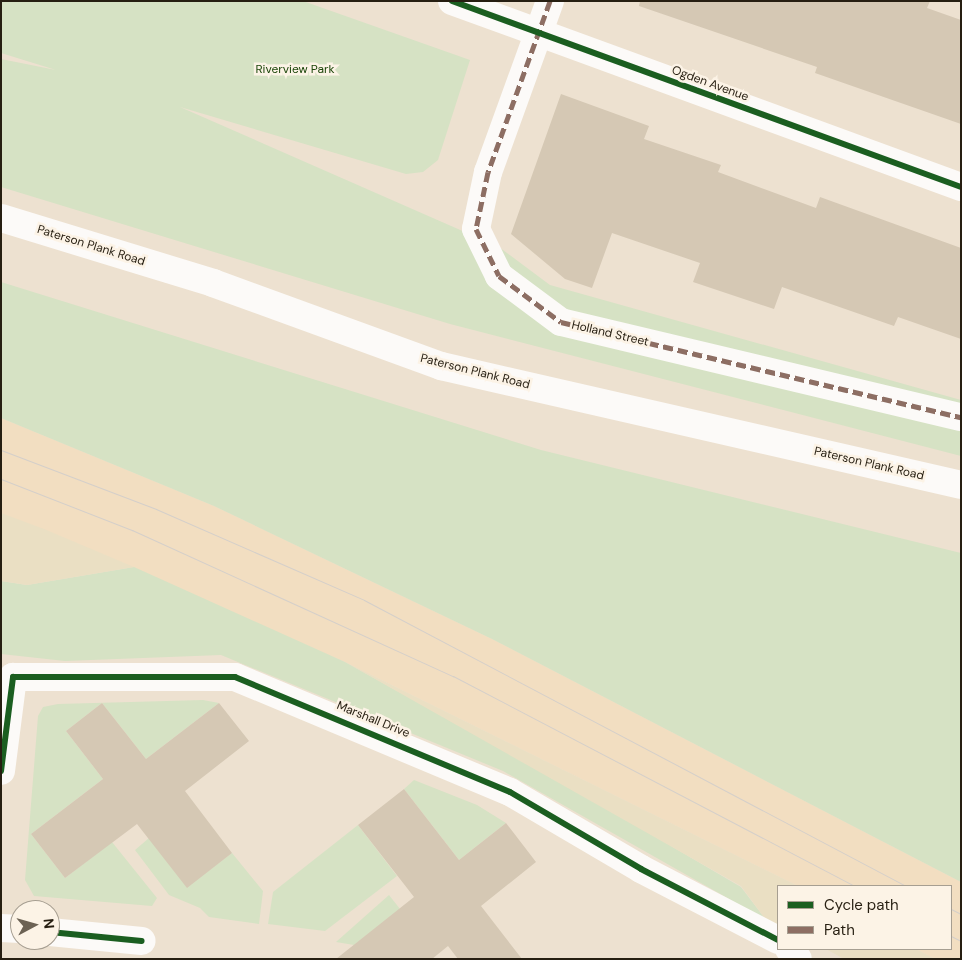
<!DOCTYPE html>
<style>
body{margin:0}
#map{position:relative;width:962px;height:960px;overflow:hidden;background:#ede1d0;font-family:"DM Sans",sans-serif}
div>[style]{position:absolute}
.built>*{inset:0;background:#f2dec1}
.green>*{inset:0;background:#d6e2c4}
.sand>*{inset:0;background:#eadfc3}
.building>*{inset:0;background:#d5c8b4}
.street>*{height:28px;margin:-14px;padding:0 14px;transform-origin:14px;border-radius:14px;background:#fcfaf8}
.secondary>*{height:28px;margin:-14px;padding:0 14px;transform-origin:14px;border-radius:14px;background:#fcfaf8}
.tram>*{height:1px;margin:-0.5px;padding:0 0.5px;transform-origin:0.5px;border-radius:0.5px;background:#d4cfca}
.quiet>*{height:5px;margin-top:-2.5px;transform-origin:0;background:repeating-linear-gradient(90deg,#8d6e63 0 10px,transparent 0 15px)}
.cycleway>*{height:6px;margin:-3px;padding:0 3px;transform-origin:3px;border-radius:3px;background:#1b5e20}
span{translate:-50% -50%;white-space:nowrap;text-align:center;line-height:1.15;-webkit-text-stroke:5px #fcf3e6;paint-order:stroke}
.park-label{font-size:12px;color:#1c460a}
.street-label{font-size:12px;color:#261e11}
.frame{position:absolute;inset:0;border:2px solid #261e11;pointer-events:none}
.legend{position:absolute;left:777px;top:885px;width:175px;height:65px;box-sizing:border-box;background:#fcf3e6;border:1px solid #a69e91;margin:0;padding:6px 9px;list-style:none;font-size:15px;color:#261e11}
.legend li{display:flex;align-items:center;gap:10px;height:25px}
.legend b{width:25px;border:1px solid #a69e91}
.north{position:absolute;left:10px;top:900px;width:50px;height:50px;box-sizing:border-box;background:#fcf3e6;border:1px solid #a69e91;border-radius:50%;rotate:84deg;font-size:14px;font-weight:700;line-height:20px;text-align:center;color:#261e11}
.north::after{content:'';display:block;margin:auto;width:18px;height:22px;background:#6c6254;clip-path:polygon(50% 0,100% 100%,50% 72%,0 100%)}
</style>
<div id="map">
<div class="built">
<div style="clip-path:polygon(1px 418px,214px 506px,492px 639px,961px 882px,961px 959px,935px 959px,916px 949px,951px 949px,951px 886px,798px 886px,345px 662px,1px 513px)"></div>
</div>
<div class="green">
<div style="clip-path:polygon(1px 1px,303px 1px,470px 60px,438px 160px,423px 172px,406px 174px,180px 107px,499px 247px,550px 285px,961px 400px,961px 456px,450px 324px,1px 187px,1px 59px,56px 70px,1px 53px)"></div>
<div style="clip-path:polygon(1px 282px,541px 450px,961px 553px,961px 882px,492px 639px,214px 506px,1px 418px)"></div>
<div style="clip-path:polygon(134px 567px,345px 662px,555px 778px,741px 887px,766px 920px,503px 771px,221px 655px,65px 661px,1px 654px,1px 581px,27px 585px)"></div>
<div style="clip-path:polygon(203px 700px,219px 703px,146px 759px,102px 703px,66px 731px,103px 779px,31px 834px,65px 878px,112px 842px,157px 898px,152px 906px,34px 896px,25px 880px,38px 716px,43px 707px,58px 704px)"></div>
<div style="clip-path:polygon(414px 780px,477px 805px,506px 823px,459px 860px,404px 789px)"></div>
<div style="clip-path:polygon(358px 825px,397px 876px,325px 931px,268px 924px,273px 892px)"></div>
<div style="clip-path:polygon(149px 838px,187px 887px,232px 853px,263px 891px,259px 924px,209px 917px,200px 908px,169px 895px,135px 850px)"></div>
<div style="clip-path:polygon(389px 895px,400px 909px,354px 945px,336px 942px)"></div>
</div>
<div class="sand">
<div style="clip-path:polygon(1px 513px,44px 529px,134px 567px,27px 585px,1px 581px)"></div>
<div style="clip-path:polygon(345px 662px,798px 886px,778px 886px,778px 925px,766px 920px,741px 886px)"></div>
<div style="clip-path:polygon(826px 949px,916px 949px,935px 959px,844px 959px)"></div>
</div>
<div class="building">
<div style="clip-path:polygon(640px 1px,930px 1px,927px 8px,961px 20px,961px 124px,815px 73px,817px 67px,639px 6px)"></div>
<div style="clip-path:polygon(561px 94px,649px 126px,644px 139px,721px 165px,718px 172px,816px 208px,820px 197px,961px 248px,961px 339px,898px 317px,894px 326px,782px 287px,774px 309px,693px 282px,700px 263px,612px 233px,592px 288px,565px 279px,511px 234px)"></div>
<div style="clip-path:polygon(102px 703px,146px 759px,219px 703px,249px 741px,185px 791px,232px 853px,187px 888px,137px 824px,65px 878px,31px 834px,103px 779px,66px 731px)"></div>
<div style="clip-path:polygon(404px 789px,459px 860px,506px 823px,536px 862px,481px 906px,522px 959px,458px 959px,448px 946px,432px 959px,336px 959px,414px 897px,358px 825px)"></div>
</div>
<div class="street">
<div style="left:452px;top:1px;width:542px;rotate:20.07deg"></div>
<div style="left:550px;top:1px;width:182px;rotate:109.9deg"></div>
<div style="left:488px;top:172px;width:58px;rotate:101.9deg"></div>
<div style="left:476px;top:229px;width:52px;rotate:63.9deg"></div>
<div style="left:499px;top:276px;width:77px;rotate:36.6deg"></div>
<div style="left:561px;top:322px;width:411px;rotate:13.4deg"></div>
<div style="left:1px;top:771px;width:95px;rotate:-82.7deg"></div>
<div style="left:13px;top:677px;width:222px"></div>
<div style="left:235px;top:677px;width:298px;rotate:22.7deg"></div>
<div style="left:510px;top:792px;width:152px;rotate:30.4deg"></div>
<div style="left:641px;top:869px;width:154px;rotate:27.4deg"></div>
<div style="left:1px;top:928px;width:19px;rotate:3deg"></div>
<div style="left:50px;top:932px;width:92px;rotate:5.6deg"></div>
<div style="left:789px;top:949px;width:13px;rotate:48deg"></div>
</div>
<div class="secondary">
<div style="left:1px;top:218px;width:222px;rotate:17deg"></div>
<div style="left:213px;top:283px;width:243px;rotate:20deg"></div>
<div style="left:441px;top:366px;width:533px;rotate:12.89deg"></div>
</div>
<div class="tram">
<div style="left:1px;top:450px;width:166px;rotate:20.8deg"></div>
<div style="left:156px;top:509px;width:227px;rotate:23.6deg"></div>
<div style="left:364px;top:600px;width:613px;rotate:27.82deg"></div>
<div style="left:1px;top:479px;width:141px;rotate:21.3deg"></div>
<div style="left:132px;top:530px;width:353px;rotate:24.5deg"></div>
<div style="left:453px;top:676px;width:454px;rotate:27.6deg"></div>
<div style="left:951px;top:909px;width:11px;rotate:27deg"></div>
<div style="left:951px;top:936px;width:11px;rotate:27deg"></div>
</div>
<div class="quiet">
<div style="left:550px;top:1px;width:182px;rotate:109.9deg"></div>
<div style="left:488px;top:172px;width:58px;rotate:101.9deg"></div>
<div style="left:476px;top:229px;width:52px;rotate:63.9deg"></div>
<div style="left:499px;top:276px;width:77px;rotate:36.6deg"></div>
<div style="left:561px;top:322px;width:411px;rotate:13.4deg"></div>
</div>
<div class="cycleway">
<div style="left:452px;top:1px;width:542px;rotate:20.07deg"></div>
<div style="left:1px;top:771px;width:95px;rotate:-82.7deg"></div>
<div style="left:13px;top:677px;width:222px"></div>
<div style="left:235px;top:677px;width:298px;rotate:22.7deg"></div>
<div style="left:510px;top:792px;width:152px;rotate:30.4deg"></div>
<div style="left:641px;top:869px;width:154px;rotate:27.4deg"></div>
<div style="left:50px;top:932px;width:92px;rotate:5.6deg"></div>
</div>
<div class="park-label">
<span style="left:295px;top:70px">Riverview Park</span>
</div>
<div class="street-label">
<span style="left:710px;top:84px;rotate:20deg">Ogden Avenue</span>
<span style="left:91px;top:246px;rotate:17deg">Paterson Plank Road</span>
<span style="left:610px;top:334px;rotate:13deg">Holland Street</span>
<span style="left:475px;top:372px;rotate:14deg">Paterson Plank Road</span>
<span style="left:869px;top:464px;rotate:13deg">Paterson Plank Road</span>
<span style="left:373px;top:720px;rotate:22deg">Marshall Drive</span>
</div>
<div class="frame"></div>
<ul class="legend">
<li><b style="height:6px;background:#1b5e20"></b>Cycle path</li>
<li><b style="height:6px;background:#8d6e63"></b>Path</li>
</ul>
<div class="north">N</div>
</div>
